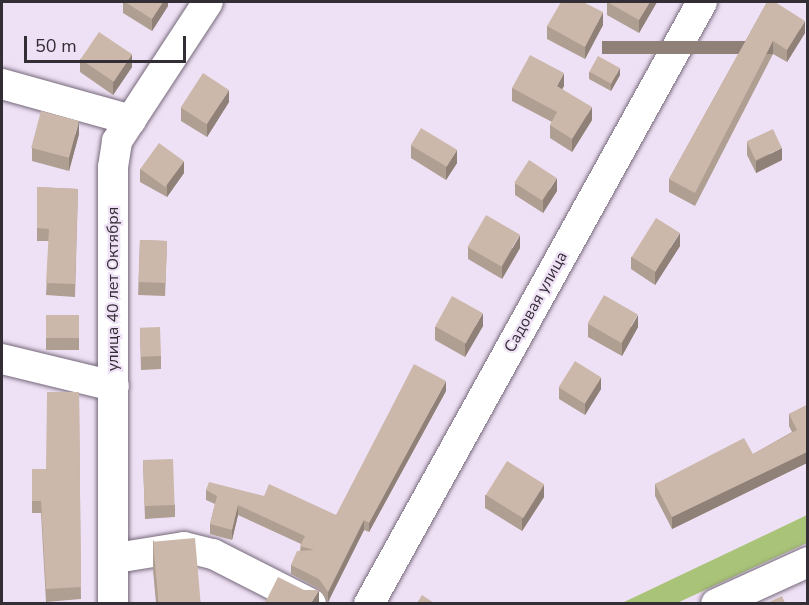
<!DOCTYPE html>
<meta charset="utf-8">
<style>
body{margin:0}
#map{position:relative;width:809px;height:605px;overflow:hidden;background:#efe1f5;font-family:"Nunito Sans",sans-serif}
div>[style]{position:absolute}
.forest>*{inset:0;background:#a9c378}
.roads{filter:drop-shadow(0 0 2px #746879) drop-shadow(0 0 2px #746879)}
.minor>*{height:30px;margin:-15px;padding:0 15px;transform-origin:15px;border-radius:15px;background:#fff}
.wall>*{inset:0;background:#af9e92;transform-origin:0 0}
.shaded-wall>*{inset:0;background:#8f8177;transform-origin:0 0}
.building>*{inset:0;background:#ccb8aa;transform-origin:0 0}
span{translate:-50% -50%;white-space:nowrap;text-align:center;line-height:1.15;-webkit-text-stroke:4.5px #efe1f5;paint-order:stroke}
.street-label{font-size:16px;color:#332d35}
.frame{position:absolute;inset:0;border:3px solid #332d35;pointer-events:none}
.scale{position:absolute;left:24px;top:36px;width:162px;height:27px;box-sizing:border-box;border:3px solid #332d35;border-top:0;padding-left:8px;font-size:18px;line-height:21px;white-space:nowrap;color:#332d35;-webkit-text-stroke:4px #efe1f5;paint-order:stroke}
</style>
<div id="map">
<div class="forest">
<div style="clip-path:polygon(807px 515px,807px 543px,677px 603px,622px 603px)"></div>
</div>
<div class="roads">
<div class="minor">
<div style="left:2px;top:84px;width:134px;rotate:15.6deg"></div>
<div style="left:2px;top:359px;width:115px;rotate:13.6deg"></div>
<div style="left:116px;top:558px;width:69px;rotate:-9.2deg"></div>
<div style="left:184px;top:547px;width:30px;rotate:14deg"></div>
<div style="left:213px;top:554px;width:110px;rotate:27deg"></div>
<div style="left:113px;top:604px;width:437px;rotate:-90deg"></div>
<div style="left:113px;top:167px;width:26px;rotate:-81deg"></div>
<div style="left:117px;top:141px;width:166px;rotate:-56.8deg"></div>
<div style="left:369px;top:604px;width:688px;rotate:-61.05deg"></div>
<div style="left:716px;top:604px;width:101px;rotate:-24.5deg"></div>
</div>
</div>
<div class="wall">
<div style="clip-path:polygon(123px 2px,168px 2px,168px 6px,152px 31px,123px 13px)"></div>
<div style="clip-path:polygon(607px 2px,657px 2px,639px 33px,607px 15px)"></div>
<div style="clip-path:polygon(767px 2px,805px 33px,787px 62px,773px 54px,695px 206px,669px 192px,669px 179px)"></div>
<div style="clip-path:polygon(603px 25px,585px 59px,547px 39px,547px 26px)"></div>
<div style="clip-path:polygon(80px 59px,132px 67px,113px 95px,80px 72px)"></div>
<div style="clip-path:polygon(589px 72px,620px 75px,611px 91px,589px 79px)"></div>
<div style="clip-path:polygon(564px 86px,562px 89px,592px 120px,572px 152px,550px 138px,550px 125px,552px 122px,512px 101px,512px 88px)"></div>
<div style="clip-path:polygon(229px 102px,207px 137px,181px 121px,181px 108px)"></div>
<div style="clip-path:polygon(79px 134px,69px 171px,32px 161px,32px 148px)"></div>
<div style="clip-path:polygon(747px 142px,782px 160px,756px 173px,747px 155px)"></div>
<div style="clip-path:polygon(411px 145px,457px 163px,446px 180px,411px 158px)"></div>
<div style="clip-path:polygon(140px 169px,184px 173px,167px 197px,140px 182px)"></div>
<div style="clip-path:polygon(515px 183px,557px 191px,543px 213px,515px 195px)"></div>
<div style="clip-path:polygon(37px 187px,78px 189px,75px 297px,46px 295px,49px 241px,37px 241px)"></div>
<div style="left:140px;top:240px;width:27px;height:55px;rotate:2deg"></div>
<div style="clip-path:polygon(680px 246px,655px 285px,631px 269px,631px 257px)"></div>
<div style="clip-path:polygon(468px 247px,520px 248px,502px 279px,468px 259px)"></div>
<div style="left:46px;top:315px;width:33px;height:35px"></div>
<div style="clip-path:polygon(588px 324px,638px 327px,622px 356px,588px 337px)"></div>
<div style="clip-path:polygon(483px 326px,465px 357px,435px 340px,435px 327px)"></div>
<div style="clip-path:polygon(140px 328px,161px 356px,161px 369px,141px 370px)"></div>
<div style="clip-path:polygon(559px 387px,601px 389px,585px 415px,559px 399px)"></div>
<div style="clip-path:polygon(446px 391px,369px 532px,364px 530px,328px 602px,319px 589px,291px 574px,291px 565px,300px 551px,301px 544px,238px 515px,232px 540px,210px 534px,210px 524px,215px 504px,206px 500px,206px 490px,336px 515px)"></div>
<div style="clip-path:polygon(79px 392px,81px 599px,46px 602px,41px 513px,32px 513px,32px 469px,46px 469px)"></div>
<div style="clip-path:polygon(807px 405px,807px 463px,672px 529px,655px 496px,655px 484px,753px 454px,792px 432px,789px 426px,789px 414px)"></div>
<div style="clip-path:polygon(143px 461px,175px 505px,175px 517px,145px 519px)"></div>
<div style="clip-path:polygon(485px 495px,544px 497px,522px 531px,485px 508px)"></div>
<div style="clip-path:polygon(153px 540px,201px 603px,156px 603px,153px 570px)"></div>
</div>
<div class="shaded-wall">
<div style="clip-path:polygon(163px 2px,168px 2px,168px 6px,152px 31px,152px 19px)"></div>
<div style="clip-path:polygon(650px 2px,657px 2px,639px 33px,639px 20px)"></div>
<div style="clip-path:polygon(603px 12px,603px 25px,585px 59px,585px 47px)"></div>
<div style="clip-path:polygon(805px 21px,805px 33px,787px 62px,787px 50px)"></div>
<div style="left:773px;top:41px;width:13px;height:171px;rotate:90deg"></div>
<div style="clip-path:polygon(132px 54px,132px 67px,113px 95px,113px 82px)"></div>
<div style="clip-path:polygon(620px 68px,620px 75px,611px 91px,611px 84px)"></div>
<div style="clip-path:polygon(564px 73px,564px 86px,557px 98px,557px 86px)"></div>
<div style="clip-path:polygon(229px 90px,229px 102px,207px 137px,207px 124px)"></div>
<div style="clip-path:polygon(592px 107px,592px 120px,572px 152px,572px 139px)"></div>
<div style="clip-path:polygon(79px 121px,79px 134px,69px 171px,69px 158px)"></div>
<div style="clip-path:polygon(782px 148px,782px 160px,756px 173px,756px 161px)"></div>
<div style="clip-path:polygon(457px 150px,457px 163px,446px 180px,446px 167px)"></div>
<div style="clip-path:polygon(184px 161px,184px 173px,167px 197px,167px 184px)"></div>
<div style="clip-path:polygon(557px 178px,557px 191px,543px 213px,543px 200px)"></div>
<div style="clip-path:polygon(680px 233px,680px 246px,655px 285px,655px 272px)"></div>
<div style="clip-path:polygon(520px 235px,520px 248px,502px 279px,502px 267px)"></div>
<div style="clip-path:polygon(483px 313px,483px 326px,465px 357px,465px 344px)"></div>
<div style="clip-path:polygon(638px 315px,638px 327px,622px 356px,622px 343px)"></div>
<div style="clip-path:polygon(601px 377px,601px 389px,585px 415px,585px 403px)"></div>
<div style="clip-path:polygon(446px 381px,446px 391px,369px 532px,369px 523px)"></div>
<div style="clip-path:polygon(807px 452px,807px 463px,672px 529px,672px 517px)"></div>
<div style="clip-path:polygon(544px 484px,544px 497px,522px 531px,522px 519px)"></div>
<div style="clip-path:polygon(238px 505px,238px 515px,232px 540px,232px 530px)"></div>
<div style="clip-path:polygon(364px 520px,364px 530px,328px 602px,328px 592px)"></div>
<div style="clip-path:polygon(319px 590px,319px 603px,311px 603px)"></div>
</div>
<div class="building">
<div style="clip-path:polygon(125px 2px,163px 2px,152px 19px)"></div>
<div style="clip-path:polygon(561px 2px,583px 2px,603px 12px,585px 47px,547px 26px)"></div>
<div style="clip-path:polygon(607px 2px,650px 2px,639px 20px)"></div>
<div style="clip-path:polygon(767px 2px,775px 2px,805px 21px,787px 50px,773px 41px,695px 193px,669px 179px)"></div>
<div style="left:99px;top:32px;width:40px;height:33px;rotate:34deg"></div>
<div style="clip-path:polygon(530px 55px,564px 73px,557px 86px,592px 107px,572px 139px,550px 125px,557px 112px,512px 88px)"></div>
<div style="left:598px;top:56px;width:25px;height:18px;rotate:29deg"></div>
<div style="left:203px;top:73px;width:31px;height:41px;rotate:33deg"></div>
<div style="left:41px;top:111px;width:39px;height:38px;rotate:15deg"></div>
<div style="left:421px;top:128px;width:42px;height:20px;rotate:31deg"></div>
<div style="left:773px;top:129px;width:21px;height:29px;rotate:65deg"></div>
<div style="left:159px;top:143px;width:31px;height:32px;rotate:36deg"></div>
<div style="left:529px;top:160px;width:33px;height:27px;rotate:33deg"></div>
<div style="clip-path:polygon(37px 187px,78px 189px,75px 284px,46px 283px,49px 229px,37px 228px)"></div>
<div style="left:486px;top:215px;width:39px;height:37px;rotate:30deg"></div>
<div style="left:656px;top:218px;width:28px;height:46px;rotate:32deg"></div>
<div style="left:140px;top:240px;width:27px;height:42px;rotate:2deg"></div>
<div style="left:604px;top:295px;width:39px;height:33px;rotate:30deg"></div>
<div style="left:452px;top:296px;width:35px;height:35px;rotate:29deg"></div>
<div style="left:46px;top:315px;width:33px;height:23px"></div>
<div style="left:160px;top:327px;width:29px;height:20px;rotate:88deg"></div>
<div style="left:575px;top:361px;width:31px;height:31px;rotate:32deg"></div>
<div style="clip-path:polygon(414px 364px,446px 381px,369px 523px,364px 520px,328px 592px,319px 579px,291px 565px,297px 551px,314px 550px,300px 546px,305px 536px,238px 505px,232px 530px,210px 524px,217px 496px,206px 490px,209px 482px,264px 496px,269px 484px,336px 515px)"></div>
<div style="clip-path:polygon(47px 392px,79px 392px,81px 587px,46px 589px,41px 501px,32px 501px,32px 469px,46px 469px)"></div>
<div style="clip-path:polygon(807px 405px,807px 452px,672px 517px,655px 484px,744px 438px,753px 454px,797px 430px,789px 414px)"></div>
<div style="left:173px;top:459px;width:46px;height:30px;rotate:88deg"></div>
<div style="left:507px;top:461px;width:44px;height:40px;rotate:32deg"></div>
<div style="left:195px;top:538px;width:65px;height:42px;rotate:85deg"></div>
<div style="clip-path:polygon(278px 577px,304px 590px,319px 590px,311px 603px,265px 603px)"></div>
<div style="clip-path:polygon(422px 595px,434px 603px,417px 603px)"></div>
<div style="clip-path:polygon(782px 596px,785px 603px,767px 603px)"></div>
</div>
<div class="street-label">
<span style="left:113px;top:289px;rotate:-90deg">улица 40 лет Октября</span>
<span style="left:536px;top:302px;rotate:-61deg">Садовая улица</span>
</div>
<div class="frame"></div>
<div class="scale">50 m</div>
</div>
